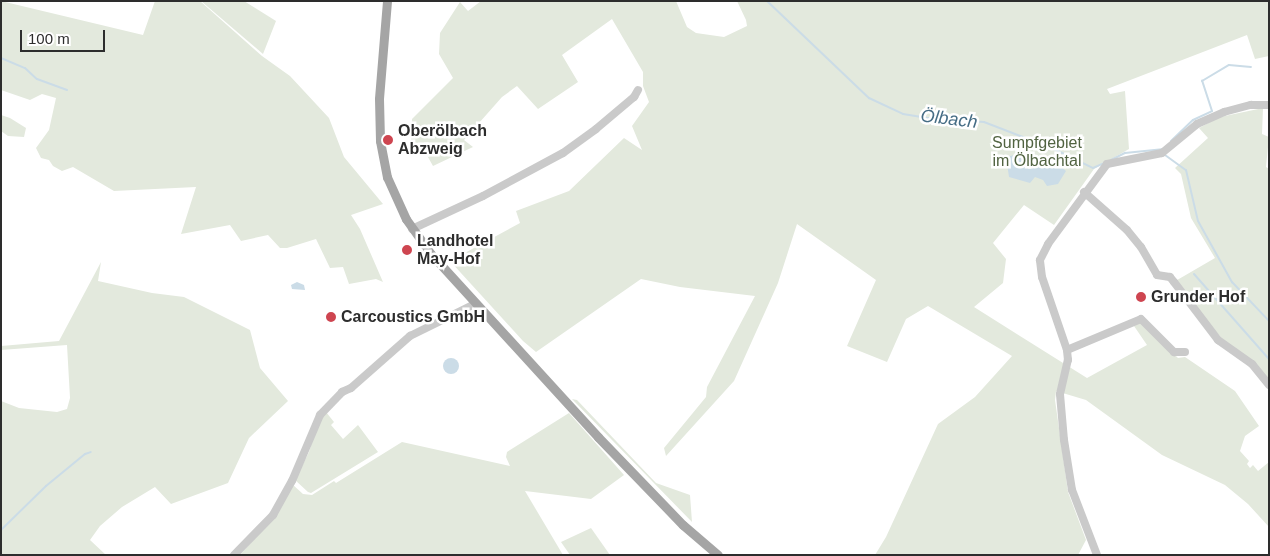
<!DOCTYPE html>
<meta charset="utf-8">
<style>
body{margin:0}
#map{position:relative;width:1270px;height:556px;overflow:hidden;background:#fff;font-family:Helvetica,sans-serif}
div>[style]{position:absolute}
.green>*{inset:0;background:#e3e9dd}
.water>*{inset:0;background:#cbdce7}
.round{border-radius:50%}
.stream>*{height:2px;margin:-1px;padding:0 1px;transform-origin:1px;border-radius:1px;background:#cbdce7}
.minor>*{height:8px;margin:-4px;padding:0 4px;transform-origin:4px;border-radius:4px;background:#cacaca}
.major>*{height:9px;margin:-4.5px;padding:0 4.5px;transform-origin:4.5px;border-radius:4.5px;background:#a5a5a5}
.dots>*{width:14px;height:14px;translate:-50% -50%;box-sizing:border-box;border:2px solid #fff;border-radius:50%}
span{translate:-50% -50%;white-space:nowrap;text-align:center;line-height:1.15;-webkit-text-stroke:5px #fff;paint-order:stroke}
.poi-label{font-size:16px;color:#2d2d2d;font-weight:700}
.left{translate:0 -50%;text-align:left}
.park-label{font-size:16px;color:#516341}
.water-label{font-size:18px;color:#466d85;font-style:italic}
.frame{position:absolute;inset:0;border:2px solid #2d2d2d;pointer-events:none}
.scale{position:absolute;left:20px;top:30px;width:85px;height:22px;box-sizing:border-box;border:2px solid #2d2d2d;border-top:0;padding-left:6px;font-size:15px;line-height:18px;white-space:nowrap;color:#2d2d2d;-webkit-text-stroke:4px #fff;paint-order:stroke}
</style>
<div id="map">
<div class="green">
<div style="clip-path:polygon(1px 1px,143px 35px,155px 1px,200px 1px,262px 56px,290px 76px,329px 118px,344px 157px,383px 204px,351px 215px,360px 229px,383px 282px,376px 279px,349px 284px,343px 267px,330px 268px,316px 239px,287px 248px,280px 248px,268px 235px,241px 241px,230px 225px,181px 234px,196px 187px,114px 191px,73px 167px,62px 171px,53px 166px,49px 160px,41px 158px,36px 148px,49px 130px,56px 98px,42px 94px,30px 100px,1px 90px)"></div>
<div style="clip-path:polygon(201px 1px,244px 1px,276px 21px,263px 54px)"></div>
<div style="clip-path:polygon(481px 1px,676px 1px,687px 27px,696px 33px,724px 37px,747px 26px,746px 20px,737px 1px,1269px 1px,1269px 56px,1255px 59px,1247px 35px,1107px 89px,1110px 94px,1125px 91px,1129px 149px,1094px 169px,1054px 225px,1024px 205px,993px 243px,1006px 259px,1003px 283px,974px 307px,1087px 378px,1147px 345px,1134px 326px,1141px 322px,1178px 358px,1185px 357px,1235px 391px,1259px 426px,1245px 436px,1240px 451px,1249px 461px,1247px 464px,1250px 468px,1253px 465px,1258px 471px,1269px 462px,1269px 527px,1248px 504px,1225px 485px,1162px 455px,1086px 400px,1056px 391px,1055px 400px,1068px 492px,1086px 540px,1078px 555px,875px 555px,886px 537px,938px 424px,975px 397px,1012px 356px,928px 306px,906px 319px,887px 362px,847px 346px,876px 280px,797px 224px,778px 283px,734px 381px,666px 456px,664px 448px,706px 397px,707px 387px,755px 296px,680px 287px,641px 279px,536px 352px,523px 341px,450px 261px,520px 223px,516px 211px,569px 191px,624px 138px,642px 150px,632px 126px,649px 102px,643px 86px,643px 72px,612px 19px,562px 55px,578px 82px,538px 109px,517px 86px,502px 97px,464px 140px,473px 147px,433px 166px,420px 143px,411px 143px,412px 119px,453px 78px,439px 54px,440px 33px,460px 2px,468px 11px)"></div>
<div style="clip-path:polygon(1263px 108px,1262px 134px,1269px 137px,1266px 167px,1269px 169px,1269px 388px,1252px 367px,1237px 355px,1172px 283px,1215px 258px,1191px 218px,1181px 174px,1175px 168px,1208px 138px,1199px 128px,1220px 117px)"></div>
<div style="clip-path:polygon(1px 115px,10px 118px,26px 128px,24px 137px,8px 136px,1px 131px)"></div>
<div style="clip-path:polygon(101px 262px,98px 281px,152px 293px,184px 297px,250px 330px,260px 368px,288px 401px,249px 438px,228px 483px,171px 504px,155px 487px,122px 507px,100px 526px,90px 540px,106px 555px,1px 555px,1px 401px,19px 408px,57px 412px,67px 409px,70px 398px,67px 345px,1px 350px,1px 346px,59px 341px)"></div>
<div style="clip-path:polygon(572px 399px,577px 400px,656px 483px,690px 495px,692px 522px)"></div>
<div style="clip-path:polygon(326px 412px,334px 422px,331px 425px,343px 439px,358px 425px,378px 452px,311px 493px,308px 492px,295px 480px,309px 452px,319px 420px)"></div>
<div style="clip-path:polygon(569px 413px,624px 475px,591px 499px,525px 491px,563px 555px,240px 555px,269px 523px,292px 484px,303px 494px,312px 495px,334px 481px,336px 483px,402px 442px,510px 466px,506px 457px,507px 452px)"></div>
<div style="clip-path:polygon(591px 528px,610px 555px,570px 555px,561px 542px)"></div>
</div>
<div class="water">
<div style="clip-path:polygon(1019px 154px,1055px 162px,1066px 171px,1058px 184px,1047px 186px,1043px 180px,1035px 177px,1030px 183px,1009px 177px,1006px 157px)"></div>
<div style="clip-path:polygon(297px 282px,304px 285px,305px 290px,292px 289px,291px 285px)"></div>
<div class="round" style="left:443px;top:358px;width:16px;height:16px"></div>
</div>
<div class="stream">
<div style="left:767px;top:1px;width:141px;rotate:43.6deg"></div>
<div style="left:869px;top:98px;width:38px;rotate:25deg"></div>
<div style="left:903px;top:114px;width:25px;rotate:9deg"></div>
<div style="left:928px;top:118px;width:56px;rotate:4.1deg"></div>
<div style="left:984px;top:122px;width:75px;rotate:21.1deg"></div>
<div style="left:1054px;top:149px;width:43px;rotate:26deg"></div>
<div style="left:1093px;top:168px;width:12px;rotate:-24deg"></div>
<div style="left:1px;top:58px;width:26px;rotate:23deg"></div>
<div style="left:25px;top:68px;width:16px;rotate:43deg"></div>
<div style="left:37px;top:79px;width:32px;rotate:20deg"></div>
<div style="left:1171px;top:141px;width:30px;rotate:-44deg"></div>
<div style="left:1193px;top:120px;width:21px;rotate:-25deg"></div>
<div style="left:1212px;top:111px;width:32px;rotate:-108deg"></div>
<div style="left:1202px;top:81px;width:31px;rotate:-31deg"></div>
<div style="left:1229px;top:65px;width:22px;rotate:5deg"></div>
<div style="left:1165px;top:155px;width:26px;rotate:36deg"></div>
<div style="left:1186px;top:170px;width:52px;rotate:76.8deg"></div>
<div style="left:1198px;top:221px;width:70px;rotate:60.9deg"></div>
<div style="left:1232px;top:282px;width:54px;rotate:46.5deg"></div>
<div style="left:1111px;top:160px;width:16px;rotate:-27deg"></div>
<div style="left:1125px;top:153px;width:37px;rotate:-6deg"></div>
<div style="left:1194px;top:274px;width:113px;rotate:48.6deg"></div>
<div style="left:1px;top:530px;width:63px;rotate:-44.4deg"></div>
<div style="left:46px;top:486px;width:50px;rotate:-39.4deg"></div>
<div style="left:85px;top:454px;width:6px;rotate:-18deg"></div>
</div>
<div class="minor">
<div style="left:1084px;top:192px;width:57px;rotate:41.5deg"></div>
<div style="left:1127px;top:230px;width:22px;rotate:51deg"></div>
<div style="left:1141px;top:247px;width:32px;rotate:60deg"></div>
<div style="left:1157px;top:275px;width:13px;rotate:9deg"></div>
<div style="left:1170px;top:277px;width:6px;rotate:51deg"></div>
<div style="left:1174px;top:282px;width:73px;rotate:52.8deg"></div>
<div style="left:1218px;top:340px;width:42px;rotate:35.2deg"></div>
<div style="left:1252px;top:364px;width:27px;rotate:51deg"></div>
<div style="left:412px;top:229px;width:78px;rotate:-24.9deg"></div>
<div style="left:483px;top:196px;width:91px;rotate:-28.3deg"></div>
<div style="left:563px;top:153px;width:41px;rotate:-36deg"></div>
<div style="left:596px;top:129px;width:50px;rotate:-40.1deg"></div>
<div style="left:634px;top:97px;width:8px;rotate:-60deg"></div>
<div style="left:1067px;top:350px;width:80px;rotate:-22.7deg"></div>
<div style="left:1141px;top:319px;width:47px;rotate:45deg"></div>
<div style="left:1174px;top:352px;width:11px"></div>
<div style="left:234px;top:555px;width:56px;rotate:-45.7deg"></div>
<div style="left:273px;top:515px;width:39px;rotate:-61deg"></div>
<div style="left:292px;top:481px;width:72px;rotate:-67deg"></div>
<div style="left:320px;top:415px;width:32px;rotate:-46deg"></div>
<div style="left:342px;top:392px;width:10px;rotate:-24deg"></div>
<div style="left:351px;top:388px;width:79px;rotate:-41.4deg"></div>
<div style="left:410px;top:336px;width:72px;rotate:-26.2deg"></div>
<div style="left:1097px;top:555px;width:70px;rotate:-111deg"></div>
<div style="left:1072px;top:490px;width:51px;rotate:-99.1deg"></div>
<div style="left:1064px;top:440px;width:46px;rotate:-95deg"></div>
<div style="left:1060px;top:394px;width:35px;rotate:-77deg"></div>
<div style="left:1068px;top:360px;width:10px;rotate:-96deg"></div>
<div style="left:1067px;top:350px;width:77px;rotate:-108.9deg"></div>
<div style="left:1042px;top:277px;width:17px;rotate:-97deg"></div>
<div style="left:1040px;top:260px;width:18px;rotate:-63deg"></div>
<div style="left:1048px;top:244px;width:99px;rotate:-53.6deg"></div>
<div style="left:1107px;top:164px;width:56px;rotate:-11.3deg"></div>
<div style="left:1162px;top:153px;width:45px;rotate:-39.6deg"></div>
<div style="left:1197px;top:124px;width:30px;rotate:-24deg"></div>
<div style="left:1224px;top:112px;width:28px;rotate:-15deg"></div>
<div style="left:1251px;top:105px;width:18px"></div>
</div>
<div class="major">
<div style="left:387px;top:1px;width:98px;rotate:94.7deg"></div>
<div style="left:379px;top:99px;width:42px;rotate:88.6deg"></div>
<div style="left:380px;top:141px;width:37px;rotate:79deg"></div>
<div style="left:387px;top:177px;width:46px;rotate:65.7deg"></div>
<div style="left:406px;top:219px;width:43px;rotate:54.5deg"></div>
<div style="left:431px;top:254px;width:248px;rotate:47.6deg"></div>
<div style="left:598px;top:437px;width:122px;rotate:46deg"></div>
<div style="left:683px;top:525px;width:46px;rotate:40.6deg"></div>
</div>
<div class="dots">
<div style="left:388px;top:140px;background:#ce4550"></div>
<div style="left:407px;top:250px;background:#ce4550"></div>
<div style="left:1141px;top:297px;background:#ce4550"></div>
<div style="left:331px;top:317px;background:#ce4550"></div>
</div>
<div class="poi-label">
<span class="left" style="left:398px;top:140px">Oberölbach<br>Abzweig</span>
<span class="left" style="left:417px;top:250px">Landhotel<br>May-Hof</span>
<span class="left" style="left:1151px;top:297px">Grunder Hof</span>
<span class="left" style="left:341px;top:317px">Carcoustics GmbH</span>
</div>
<div class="park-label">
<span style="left:1037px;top:152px">Sumpfgebiet<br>im Ölbachtal</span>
</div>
<div class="water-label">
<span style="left:949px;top:119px;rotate:7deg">Ölbach</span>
</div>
<div class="frame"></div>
<div class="scale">100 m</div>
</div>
